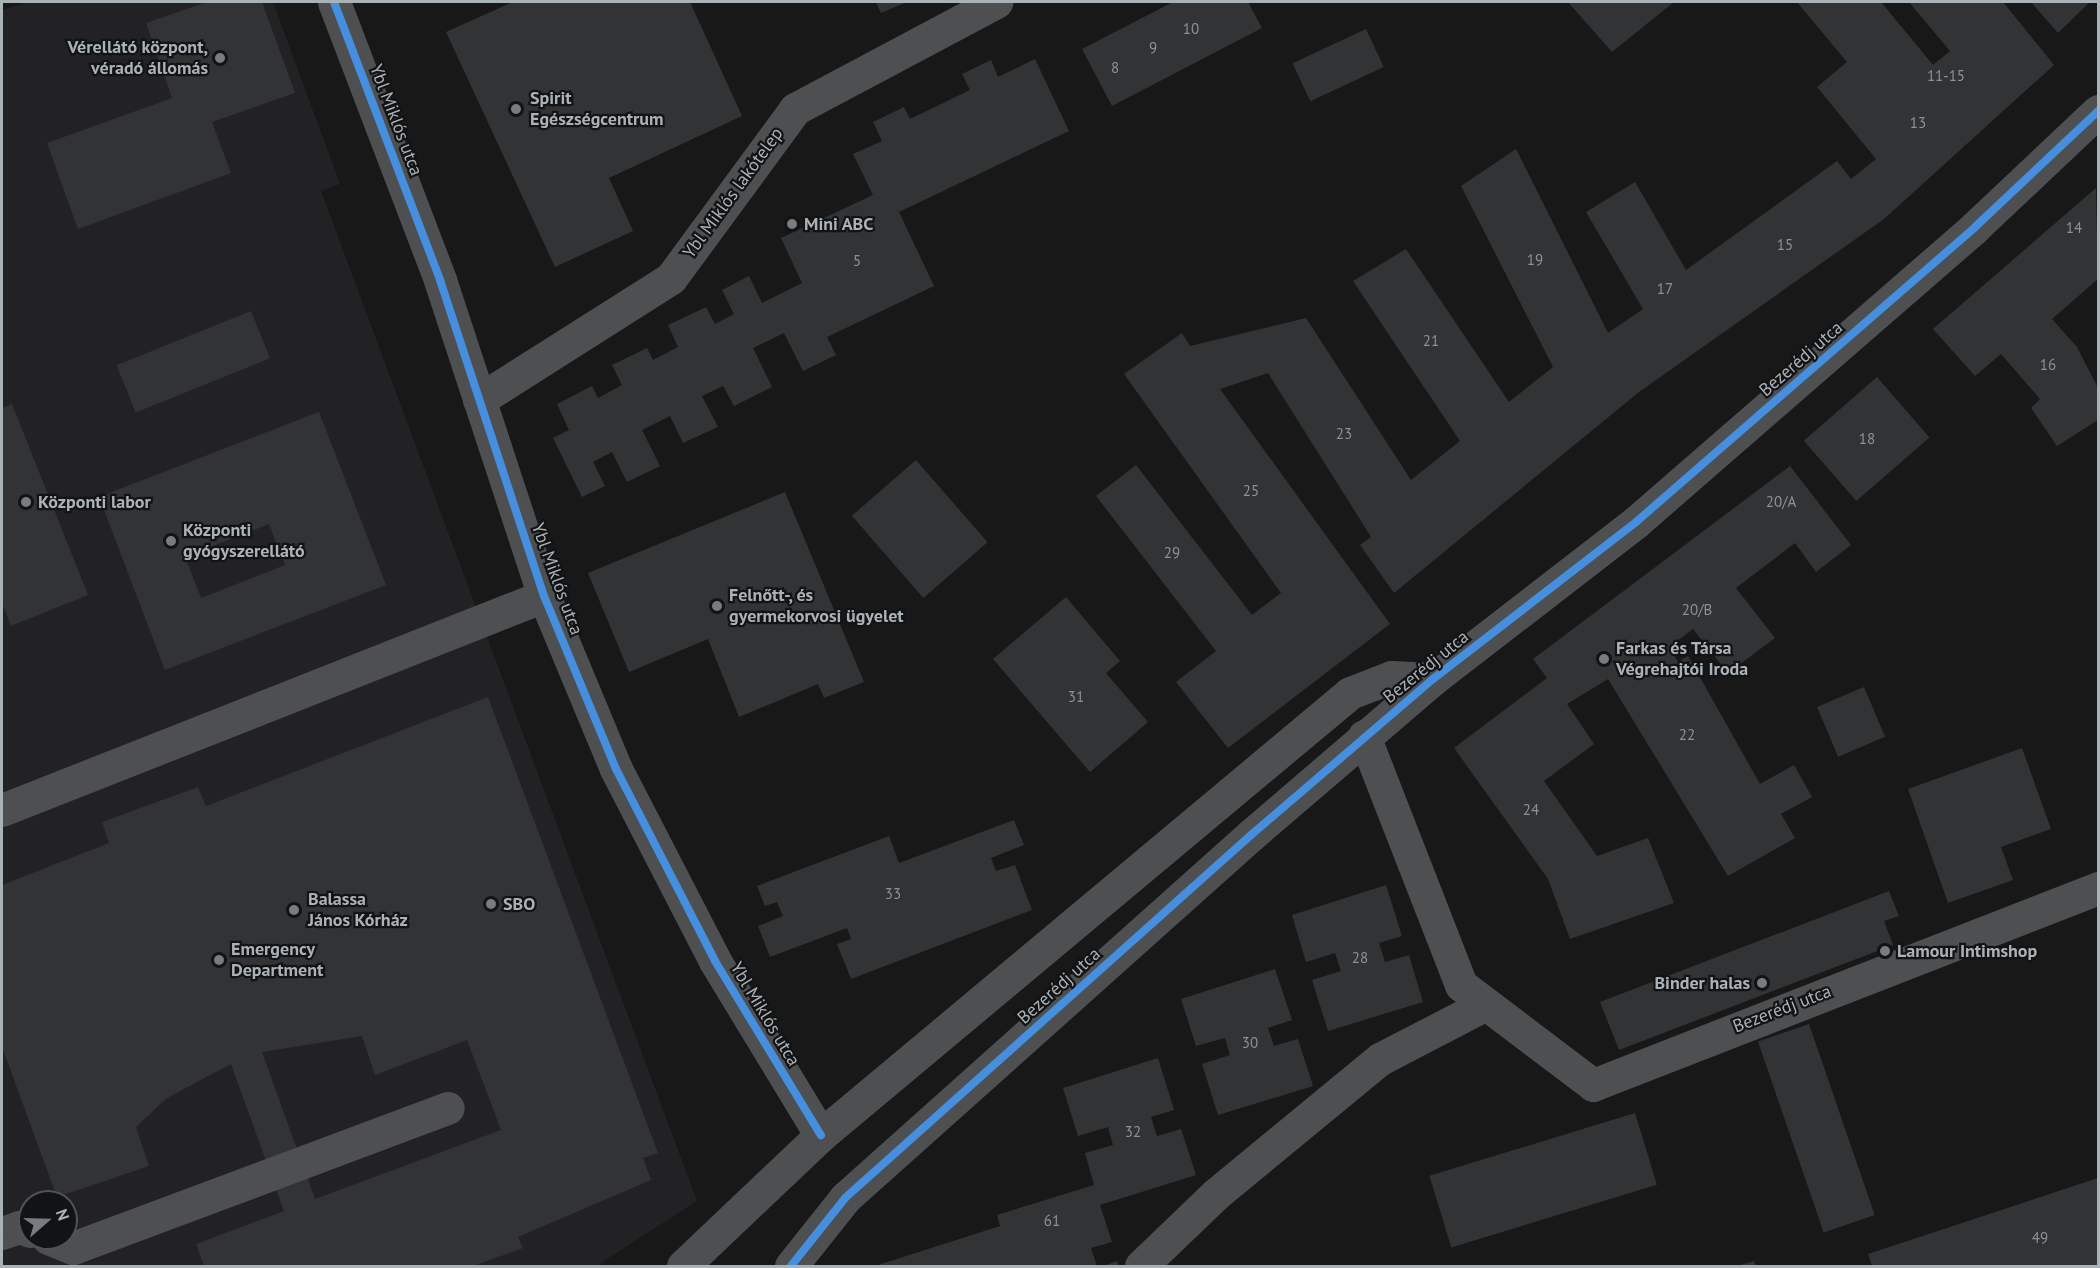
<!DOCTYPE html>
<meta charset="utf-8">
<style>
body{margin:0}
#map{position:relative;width:2100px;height:1268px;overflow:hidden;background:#181818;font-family:"PT Sans",sans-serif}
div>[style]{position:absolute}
.built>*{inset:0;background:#222224}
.building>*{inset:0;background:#323334;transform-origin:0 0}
.minor>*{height:33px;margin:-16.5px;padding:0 16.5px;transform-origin:16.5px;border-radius:16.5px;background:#4d4f51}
.cycleway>*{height:8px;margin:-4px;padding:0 4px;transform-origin:4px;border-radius:4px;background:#468fdf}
.dots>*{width:16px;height:16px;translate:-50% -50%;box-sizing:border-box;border:3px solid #121314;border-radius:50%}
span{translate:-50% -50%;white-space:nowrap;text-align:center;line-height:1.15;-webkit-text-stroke:4.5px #121314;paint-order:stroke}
.number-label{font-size:15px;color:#8c9297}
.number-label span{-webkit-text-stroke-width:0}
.poi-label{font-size:18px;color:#aab2b8;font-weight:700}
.right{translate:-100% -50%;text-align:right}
.left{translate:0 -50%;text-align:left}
.street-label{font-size:18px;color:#aab2b8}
.frame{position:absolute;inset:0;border:3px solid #aab2b8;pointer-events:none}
.north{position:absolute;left:18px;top:1190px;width:60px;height:60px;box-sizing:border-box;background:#121314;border:2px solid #4f5356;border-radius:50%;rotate:70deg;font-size:16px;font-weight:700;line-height:24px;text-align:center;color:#aab2b8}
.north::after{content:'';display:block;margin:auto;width:21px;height:27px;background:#777c80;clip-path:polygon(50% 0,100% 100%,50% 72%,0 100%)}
</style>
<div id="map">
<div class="built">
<div style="clip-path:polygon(evenodd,29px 2px,273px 2px,340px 184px,321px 191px,697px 1201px,596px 1266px,2px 1266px,2px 10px,29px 2px,30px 1202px,66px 1202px,66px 1238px,30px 1238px,30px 1202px)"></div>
</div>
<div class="building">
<div style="clip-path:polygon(207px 2px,262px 2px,295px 93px,212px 122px,231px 173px,78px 229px,47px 143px,172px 98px,146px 23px)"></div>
<div style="clip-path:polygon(513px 2px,690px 2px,742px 116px,609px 178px,633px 231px,555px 267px,446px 32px)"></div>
<div style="clip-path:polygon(876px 2px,907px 2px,881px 13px)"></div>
<div style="clip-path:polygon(1173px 2px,1248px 2px,1262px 28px,1112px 106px,1082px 49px)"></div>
<div style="clip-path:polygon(1568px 2px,1674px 2px,1612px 52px)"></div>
<div style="clip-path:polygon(1797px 2px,1881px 2px,1933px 65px,1950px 51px,1909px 2px,2003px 2px,2054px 65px,1884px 219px,1639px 392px,1394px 593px,1360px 545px,1371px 537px,1268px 373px,1220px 389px,1390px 624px,1228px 748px,1176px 682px,1216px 651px,1096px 496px,1136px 465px,1252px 615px,1281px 593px,1124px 374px,1182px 333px,1190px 346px,1306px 318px,1411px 480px,1460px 441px,1353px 281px,1406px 249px,1509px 402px,1553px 367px,1461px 186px,1516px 149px,1608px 333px,1643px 309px,1586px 212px,1635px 182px,1686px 270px,1837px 161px,1851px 179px,1876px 159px,1817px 87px,1847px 62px)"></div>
<div style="clip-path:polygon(2031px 2px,2090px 2px,2058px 33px)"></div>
<div style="left:1366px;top:29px;width:42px;height:81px;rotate:65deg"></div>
<div style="clip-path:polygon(1035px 59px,1069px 131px,899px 212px,934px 286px,827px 337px,836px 355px,803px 371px,784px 333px,753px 348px,772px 387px,734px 406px,723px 386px,702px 396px,718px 427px,683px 443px,670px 416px,642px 430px,660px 466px,627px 482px,612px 452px,593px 462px,605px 486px,582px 497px,553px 438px,569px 430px,557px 404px,592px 386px,598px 398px,622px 385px,612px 365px,647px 348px,653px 360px,678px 347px,668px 325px,706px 307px,715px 324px,734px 314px,722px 290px,749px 276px,762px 303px,802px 283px,781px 238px,873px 195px,853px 154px,882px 141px,873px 122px,904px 107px,910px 119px,970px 90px,962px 74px,991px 60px,998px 77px)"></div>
<div style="clip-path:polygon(2096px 188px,2098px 279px,2052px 319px,2077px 347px,2098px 388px,2098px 420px,2057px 446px,2031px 408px,2040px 399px,2001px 354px,1975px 376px,1933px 329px)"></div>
<div style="left:251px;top:311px;width:51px;height:145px;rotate:68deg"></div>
<div style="left:1877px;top:377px;width:80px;height:97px;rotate:49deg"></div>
<div style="clip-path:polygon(12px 404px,88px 595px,11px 626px,2px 603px,2px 408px)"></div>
<div style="clip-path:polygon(evenodd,319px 412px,386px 585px,165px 670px,99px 497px,319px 412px,269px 524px,285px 565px,201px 598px,185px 557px,269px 524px)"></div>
<div style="left:916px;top:460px;width:109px;height:85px;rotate:49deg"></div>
<div style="clip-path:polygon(1790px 466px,1851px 545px,1816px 572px,1795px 543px,1736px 588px,1775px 638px,1728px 673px,1693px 629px,1669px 647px,1678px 662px,1688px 656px,1760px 784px,1794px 765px,1812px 797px,1781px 814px,1795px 838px,1728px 876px,1608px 679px,1567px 704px,1594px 744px,1544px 781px,1597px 856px,1648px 838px,1674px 903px,1570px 939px,1548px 879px,1454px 748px,1547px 678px,1533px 659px)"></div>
<div style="clip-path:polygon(785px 492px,864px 682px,824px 698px,818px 684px,739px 717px,708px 639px,629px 672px,588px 573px)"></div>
<div style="clip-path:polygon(1066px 597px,1120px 661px,1106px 673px,1148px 722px,1090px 772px,993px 659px)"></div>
<div style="left:1864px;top:687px;width:54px;height:51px;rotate:67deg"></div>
<div style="clip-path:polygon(evenodd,488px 697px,658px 1153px,643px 1158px,651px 1180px,518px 1237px,523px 1248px,473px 1266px,204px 1266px,196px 1244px,284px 1211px,231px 1064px,167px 1098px,136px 1127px,149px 1166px,57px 1197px,2px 1047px,2px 885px,109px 843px,102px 822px,198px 787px,206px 806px,488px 697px,362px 1036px,375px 1075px,467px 1040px,501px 1130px,315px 1199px,262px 1052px,362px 1036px)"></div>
<div style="clip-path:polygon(2022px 748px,2051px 829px,2001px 847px,2013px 880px,1948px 903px,1908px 789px)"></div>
<div style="clip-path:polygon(1014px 820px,1024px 845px,991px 858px,996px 871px,1015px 865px,1032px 910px,851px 979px,837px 944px,851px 939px,847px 928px,770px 957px,758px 926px,783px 916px,777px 902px,765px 906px,757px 886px,889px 836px,899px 863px)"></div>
<div style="clip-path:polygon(1386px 885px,1402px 936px,1379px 943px,1385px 962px,1409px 955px,1423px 1002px,1328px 1031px,1312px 980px,1341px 971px,1335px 953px,1306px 962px,1292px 915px)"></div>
<div style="clip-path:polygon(1889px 891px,1899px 916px,1884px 921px,1893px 945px,1619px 1050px,1600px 1002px)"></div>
<div style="clip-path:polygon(1275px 969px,1292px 1020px,1268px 1028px,1274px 1046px,1298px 1039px,1313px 1086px,1218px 1115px,1202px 1064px,1230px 1055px,1225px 1038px,1196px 1046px,1181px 999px)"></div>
<div style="left:1809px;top:1024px;width:202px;height:54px;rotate:71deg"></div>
<div style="clip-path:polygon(1158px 1058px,1174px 1110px,1151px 1117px,1157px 1136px,1181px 1129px,1196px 1175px,1100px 1205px,1112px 1242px,1091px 1248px,1097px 1266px,875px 1266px,1000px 1226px,997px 1215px,1094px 1185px,1085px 1153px,1113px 1145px,1108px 1127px,1078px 1136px,1063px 1088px)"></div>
<div style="left:1635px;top:1113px;width:75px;height:215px;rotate:73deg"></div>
<div style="clip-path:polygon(2098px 1178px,2098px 1266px,1872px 1266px,1868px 1254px)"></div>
<div style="clip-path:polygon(1117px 1261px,1119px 1266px,1103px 1266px)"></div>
<div style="clip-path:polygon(1754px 1261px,1756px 1266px,1737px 1266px)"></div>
</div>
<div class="minor">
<div style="left:334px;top:2px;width:298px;rotate:69.1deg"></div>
<div style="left:440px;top:280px;width:333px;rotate:71.8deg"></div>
<div style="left:544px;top:596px;width:187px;rotate:67.4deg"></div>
<div style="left:616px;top:769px;width:216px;rotate:62.7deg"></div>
<div style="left:715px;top:961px;width:204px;rotate:58.7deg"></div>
<div style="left:479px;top:400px;width:227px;rotate:-32.4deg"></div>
<div style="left:671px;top:278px;width:210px;rotate:-53.7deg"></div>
<div style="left:795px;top:109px;width:228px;rotate:-28deg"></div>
<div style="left:1364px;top:736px;width:267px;rotate:68.7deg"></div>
<div style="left:1461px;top:985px;width:166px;rotate:37.1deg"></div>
<div style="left:1593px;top:1085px;width:542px;rotate:-21.31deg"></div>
<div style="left:2px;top:810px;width:583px;rotate:-21.55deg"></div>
<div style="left:2px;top:1233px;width:18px;rotate:-19deg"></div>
<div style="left:19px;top:1227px;width:12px;rotate:20deg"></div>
<div style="left:48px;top:1238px;width:27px;rotate:22deg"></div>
<div style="left:73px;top:1248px;width:400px;rotate:-20.5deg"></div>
<div style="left:683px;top:1266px;width:190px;rotate:-43.5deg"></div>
<div style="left:821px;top:1135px;width:689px;rotate:-39.88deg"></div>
<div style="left:1350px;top:693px;width:44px;rotate:-21.3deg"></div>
<div style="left:1391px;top:677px;width:42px;rotate:2.7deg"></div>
<div style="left:791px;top:1266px;width:87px;rotate:-51.5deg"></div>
<div style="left:845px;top:1198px;width:545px;rotate:-41.8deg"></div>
<div style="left:1251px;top:835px;width:240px;rotate:-40.6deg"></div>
<div style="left:1433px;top:679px;width:257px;rotate:-37.7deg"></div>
<div style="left:1636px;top:522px;width:449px;rotate:-41deg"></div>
<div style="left:1975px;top:227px;width:169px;rotate:-43.3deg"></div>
<div style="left:1141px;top:1266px;width:104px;rotate:-43.8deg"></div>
<div style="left:1216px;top:1194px;width:212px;rotate:-39.5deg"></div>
<div style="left:1380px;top:1059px;width:117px;rotate:-27.4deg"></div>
</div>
<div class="cycleway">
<div style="left:334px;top:2px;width:298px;rotate:69.1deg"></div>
<div style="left:440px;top:280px;width:333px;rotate:71.8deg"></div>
<div style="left:544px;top:596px;width:187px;rotate:67.4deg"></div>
<div style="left:616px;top:769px;width:216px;rotate:62.7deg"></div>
<div style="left:715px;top:961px;width:204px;rotate:58.7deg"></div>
<div style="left:791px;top:1266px;width:87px;rotate:-51.5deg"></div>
<div style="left:845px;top:1198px;width:545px;rotate:-41.8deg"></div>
<div style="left:1251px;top:835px;width:240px;rotate:-40.6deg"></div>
<div style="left:1433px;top:679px;width:257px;rotate:-37.7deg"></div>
<div style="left:1636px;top:522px;width:449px;rotate:-41deg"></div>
<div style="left:1975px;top:227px;width:169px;rotate:-43.3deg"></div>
</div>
<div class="dots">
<div style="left:220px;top:58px;background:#777c80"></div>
<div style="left:516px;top:109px;background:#777c80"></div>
<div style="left:792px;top:224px;background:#777c80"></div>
<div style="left:26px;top:502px;background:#777c80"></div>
<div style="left:171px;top:541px;background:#777c80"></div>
<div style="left:717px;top:606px;background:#777c80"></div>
<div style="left:1604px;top:659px;background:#777c80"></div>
<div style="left:491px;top:904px;background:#777c80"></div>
<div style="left:294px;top:910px;background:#777c80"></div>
<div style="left:1885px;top:951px;background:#777c80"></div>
<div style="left:219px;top:960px;background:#777c80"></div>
<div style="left:1762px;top:983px;background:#777c80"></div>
</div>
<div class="number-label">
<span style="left:1191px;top:29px">10</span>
<span style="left:1153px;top:48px">9</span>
<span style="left:1115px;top:68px">8</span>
<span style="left:1946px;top:76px">11-15</span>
<span style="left:1918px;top:123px">13</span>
<span style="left:2074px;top:228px">14</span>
<span style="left:1785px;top:245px">15</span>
<span style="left:1535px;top:260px">19</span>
<span style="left:857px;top:261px">5</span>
<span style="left:1665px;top:289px">17</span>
<span style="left:1431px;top:341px">21</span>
<span style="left:2048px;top:365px">16</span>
<span style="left:1344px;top:434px">23</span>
<span style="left:1867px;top:439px">18</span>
<span style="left:1251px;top:491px">25</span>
<span style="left:1781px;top:502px">20/A</span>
<span style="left:1172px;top:553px">29</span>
<span style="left:1697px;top:610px">20/B</span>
<span style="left:1076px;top:697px">31</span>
<span style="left:1687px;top:735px">22</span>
<span style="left:1531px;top:810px">24</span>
<span style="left:893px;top:894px">33</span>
<span style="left:1360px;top:958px">28</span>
<span style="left:1250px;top:1043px">30</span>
<span style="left:1133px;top:1132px">32</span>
<span style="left:1052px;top:1221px">61</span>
<span style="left:2040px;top:1238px">49</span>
</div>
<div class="poi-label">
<span class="right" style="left:208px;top:58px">Vérellátó központ,<br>véradó állomás</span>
<span class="left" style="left:530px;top:109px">Spirit<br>Egészségcentrum</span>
<span class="left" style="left:804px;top:224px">Mini ABC</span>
<span class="left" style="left:38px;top:502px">Központi labor</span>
<span class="left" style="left:183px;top:541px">Központi<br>gyógyszerellátó</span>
<span class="left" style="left:729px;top:606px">Felnőtt-, és<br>gyermekorvosi ügyelet</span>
<span class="left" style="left:1616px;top:659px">Farkas és Társa<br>Végrehajtói Iroda</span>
<span class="left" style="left:308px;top:910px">Balassa<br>János Kórház</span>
<span class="left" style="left:503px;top:904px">SBO</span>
<span class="left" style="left:231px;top:960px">Emergency<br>Department</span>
<span class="left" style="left:1897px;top:951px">Lamour Intimshop</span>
<span class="right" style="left:1750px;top:983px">Binder halas</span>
</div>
<div class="street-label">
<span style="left:396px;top:120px;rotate:69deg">Ybl Miklós utca</span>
<span style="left:733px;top:193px;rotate:-54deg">Ybl Miklós lakótelep</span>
<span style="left:1801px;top:359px;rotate:-41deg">Bezerédj utca</span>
<span style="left:557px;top:579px;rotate:70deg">Ybl Miklós utca</span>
<span style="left:1426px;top:667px;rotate:-39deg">Bezerédj utca</span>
<span style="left:1059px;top:986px;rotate:-42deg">Bezerédj utca</span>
<span style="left:1782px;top:1009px;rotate:-21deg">Bezerédj utca</span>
<span style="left:765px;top:1014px;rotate:59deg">Ybl Miklós utca</span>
</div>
<div class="frame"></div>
<div class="north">N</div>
</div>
